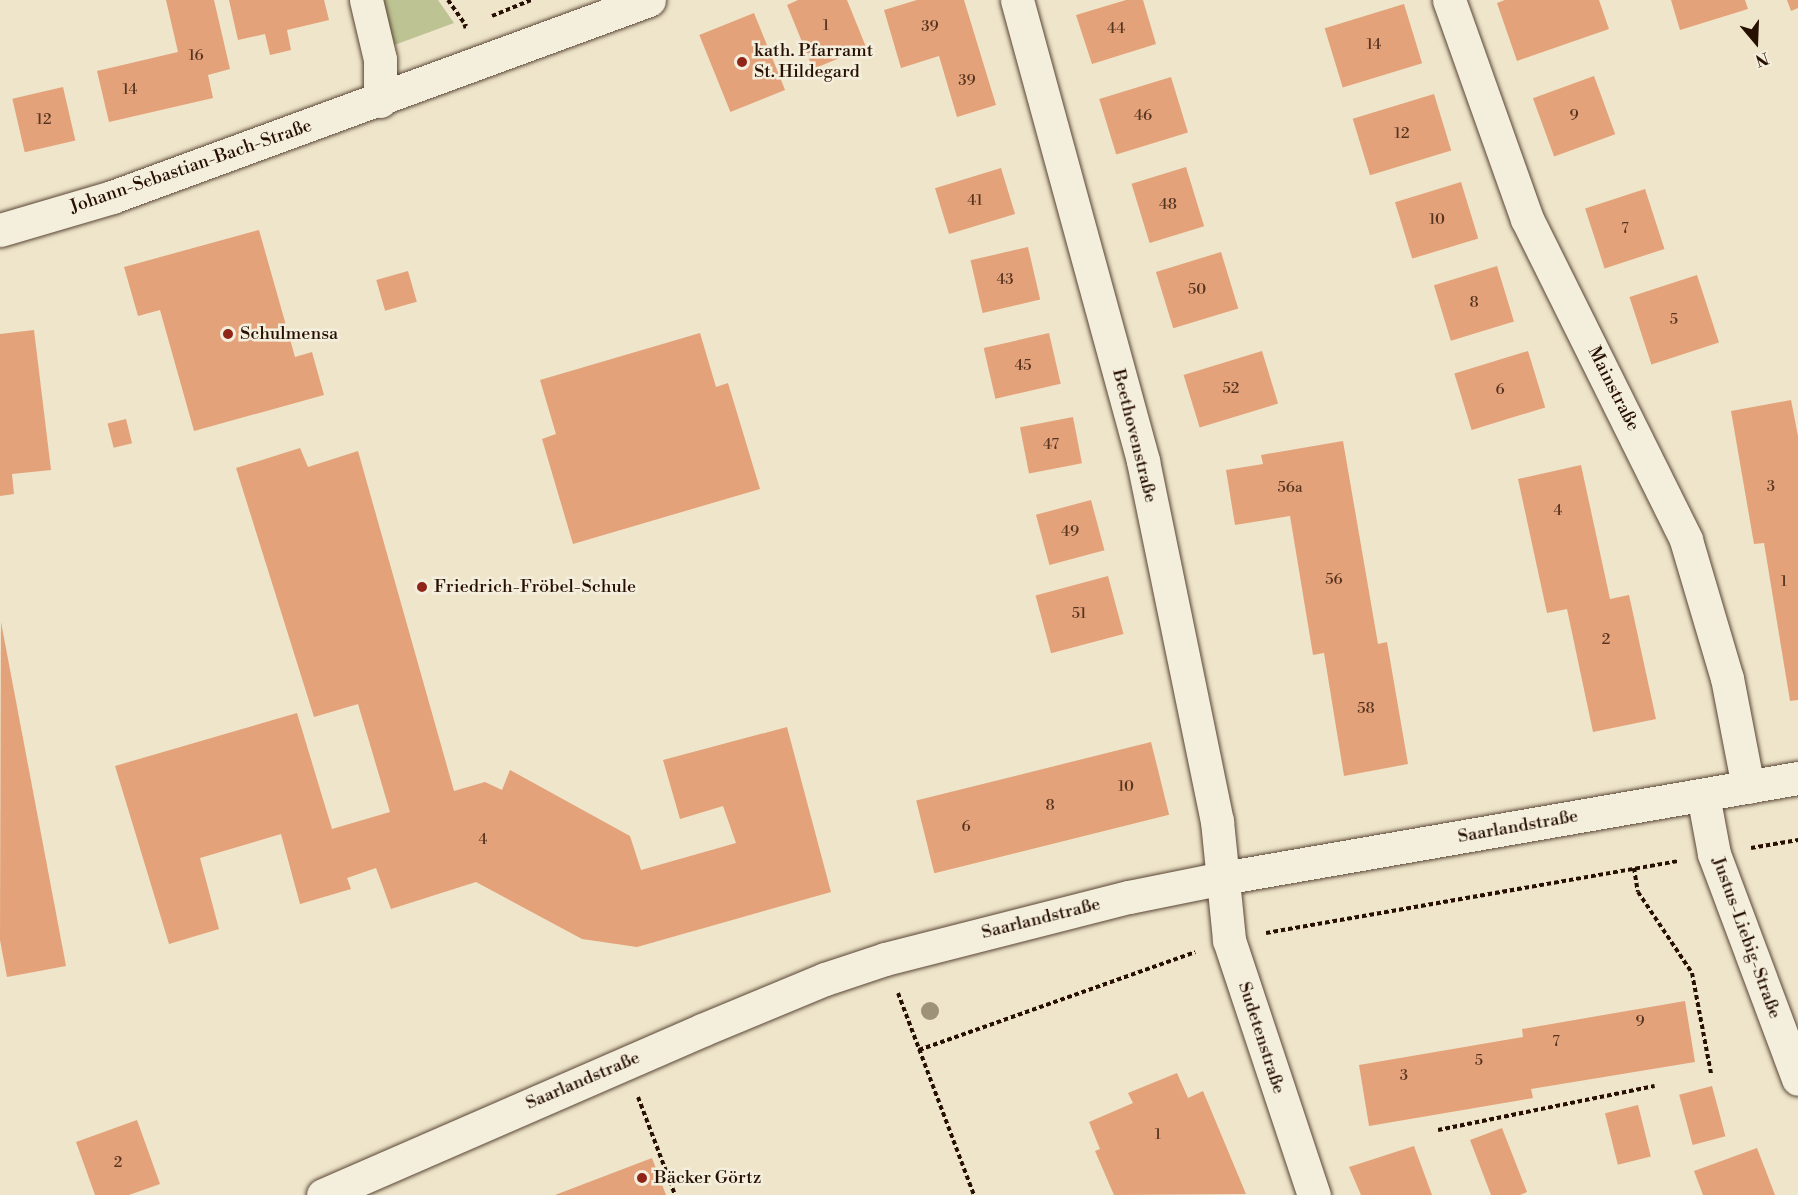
<!DOCTYPE html>
<meta charset="utf-8">
<style>
body{margin:0}
#map{position:relative;width:1798px;height:1195px;overflow:hidden;background:#eee5ca;font-family:"Libre Bodoni",serif}
div>[style]{position:absolute}
.green>*{inset:0;background:#bec393}
.building>*{inset:0;background:#e4a27a;transform-origin:0 0}
.path>*{height:4px;margin-top:-2px;transform-origin:0;background:repeating-linear-gradient(90deg,#271002 0 4.5px,transparent 0 7.5px)}
.roads{filter:drop-shadow(0 0 2px #594534) drop-shadow(0 0 2px #594534)}
.minor>*{height:33px;margin:-16.5px;padding:0 16.5px;transform-origin:16.5px;border-radius:16.5px;background:#f4eedd}
.trees>*{width:18px;height:18px;margin:-9px;border-radius:50%;background:#9e9278}
.dots>*{width:16px;height:16px;translate:-50% -50%;box-sizing:border-box;border:3px solid #f4eedd;border-radius:50%}
span{translate:-50% -50%;white-space:nowrap;text-align:center;line-height:1.15;-webkit-text-stroke:5px #f4eedd;paint-order:stroke}
.number-label{font-size:15px;color:#563420}
.number-label span{-webkit-text-stroke-width:0}
.poi-label{font-size:18px;color:#271002}
.left{translate:0 -50%;text-align:left}
.street-label{font-size:18px;color:#271002}
.north{position:absolute;left:1726px;top:12px;width:60px;height:60px;-webkit-text-stroke:4px #f4eedd;paint-order:stroke;rotate:161deg;font-size:16px;font-weight:700;line-height:24px;text-align:center;color:#271002}
.north::after{content:'';display:block;margin:auto;width:21px;height:27px;background:#271002;clip-path:polygon(50% 0,100% 100%,50% 72%,0 100%)}
</style>
<div id="map">
<div class="green">
<div style="clip-path:polygon(377px 0,438px 0,454px 23px,389px 47px)"></div>
</div>
<div class="building">
<div style="clip-path:polygon(166px 0,214px 0,230px 69px,208px 75px,213px 98px,109px 122px,97px 71px,178px 52px)"></div>
<div style="clip-path:polygon(229px 0,324px 0,329px 20px,287px 30px,291px 50px,270px 55px,265px 34px,238px 40px)"></div>
<div style="clip-path:polygon(798px 0,847px 0,866px 47px,813px 69px,787px 5px)"></div>
<div style="clip-path:polygon(917px 0,964px 0,996px 105px,957px 117px,939px 56px,901px 68px,884px 10px)"></div>
<div style="clip-path:polygon(1126px 0,1143px 0,1156px 44px,1092px 64px,1076px 15px)"></div>
<div style="clip-path:polygon(1505px 0,1599px 0,1609px 29px,1517px 61px,1497px 3px)"></div>
<div style="clip-path:polygon(1671px 0,1745px 0,1748px 9px,1680px 30px)"></div>
<div style="clip-path:polygon(1787px 0,1798px 0,1798px 8px,1791px 11px)"></div>
<div style="left:1404px;top:4px;width:62px;height:83px;rotate:73deg"></div>
<div style="left:754px;top:13px;width:83px;height:59px;rotate:68deg"></div>
<div style="left:1594px;top:76px;width:62px;height:65px;rotate:70deg"></div>
<div style="left:1171px;top:77px;width:58px;height:75px;rotate:73deg"></div>
<div style="left:63px;top:87px;width:55px;height:52px;rotate:77deg"></div>
<div style="left:1434px;top:94px;width:59px;height:85px;rotate:73deg"></div>
<div style="left:1186px;top:167px;width:62px;height:57px;rotate:73deg"></div>
<div style="left:1001px;top:168px;width:48px;height:69px;rotate:73deg"></div>
<div style="left:1461px;top:182px;width:59px;height:69px;rotate:73deg"></div>
<div style="left:1645px;top:189px;width:63px;height:63px;rotate:72deg"></div>
<div style="clip-path:polygon(259px 230px,295px 357px,312px 352px,324px 395px,194px 431px,160px 310px,138px 316px,124px 267px)"></div>
<div style="left:1028px;top:247px;width:54px;height:59px;rotate:77deg"></div>
<div style="left:1221px;top:252px;width:59px;height:68px;rotate:73deg"></div>
<div style="left:1497px;top:266px;width:58px;height:66px;rotate:73deg"></div>
<div style="left:408px;top:271px;width:32px;height:33px;rotate:74deg"></div>
<div style="left:1697px;top:275px;width:71px;height:71px;rotate:72deg"></div>
<div style="clip-path:polygon(34px 330px,51px 470px,12px 474px,14px 494px,0 496px,0 334px)"></div>
<div style="clip-path:polygon(700px 333px,716px 387px,728px 383px,760px 489px,573px 544px,542px 439px,556px 434px,540px 380px)"></div>
<div style="left:1049px;top:333px;width:52px;height:67px;rotate:77deg"></div>
<div style="left:1262px;top:351px;width:55px;height:82px;rotate:73deg"></div>
<div style="left:1528px;top:351px;width:59px;height:77px;rotate:73deg"></div>
<div style="clip-path:polygon(1791px 400px,1798px 436px,1798px 700px,1790px 701px,1764px 543px,1754px 544px,1731px 411px)"></div>
<div style="left:1073px;top:417px;width:47px;height:54px;rotate:79deg"></div>
<div style="left:126px;top:419px;width:25px;height:19px;rotate:76deg"></div>
<div style="clip-path:polygon(1343px 441px,1378px 644px,1387px 642px,1408px 764px,1344px 776px,1324px 653px,1313px 655px,1290px 516px,1235px 525px,1226px 470px,1263px 464px,1261px 455px)"></div>
<div style="clip-path:polygon(300px 448px,308px 467px,358px 451px,454px 791px,485px 782px,502px 790px,510px 770px,630px 836px,641px 870px,736px 843px,723px 806px,680px 819px,663px 760px,787px 727px,831px 892px,637px 947px,582px 939px,476px 882px,391px 909px,376px 868px,347px 878px,351px 889px,300px 904px,281px 834px,200px 858px,219px 929px,169px 944px,115px 766px,297px 713px,332px 829px,390px 812px,358px 704px,314px 717px,236px 468px)"></div>
<div style="clip-path:polygon(1581px 465px,1610px 599px,1629px 595px,1656px 719px,1593px 732px,1567px 609px,1547px 613px,1518px 479px)"></div>
<div style="left:1091px;top:500px;width:52px;height:57px;rotate:75deg"></div>
<div style="left:1108px;top:576px;width:60px;height:75px;rotate:75deg"></div>
<div style="clip-path:polygon(1px 622px,66px 966px,7px 977px,0 940px)"></div>
<div style="left:1151px;top:742px;width:75px;height:242px;rotate:76deg"></div>
<div style="clip-path:polygon(1685px 1001px,1695px 1062px,1531px 1089px,1533px 1098px,1369px 1126px,1359px 1065px,1523px 1037px,1522px 1029px)"></div>
<div style="clip-path:polygon(1177px 1073px,1188px 1098px,1203px 1091px,1246px 1194px,1114px 1195px,1095px 1151px,1100px 1149px,1089px 1122px,1133px 1103px,1128px 1093px)"></div>
<div style="left:1712px;top:1086px;width:52px;height:34px;rotate:75deg"></div>
<div style="left:1638px;top:1105px;width:53px;height:34px;rotate:76deg"></div>
<div style="clip-path:polygon(137px 1120px,160px 1184px,129px 1195px,95px 1195px,76px 1142px)"></div>
<div style="clip-path:polygon(1502px 1128px,1527px 1192px,1520px 1195px,1491px 1195px,1470px 1140px)"></div>
<div style="clip-path:polygon(1414px 1146px,1432px 1195px,1361px 1195px,1349px 1167px)"></div>
<div style="clip-path:polygon(1757px 1148px,1775px 1195px,1703px 1195px,1694px 1171px)"></div>
<div style="clip-path:polygon(652px 1158px,666px 1195px,555px 1195px)"></div>
</div>
<div class="path">
<div style="left:448px;top:0;width:32px;rotate:55deg"></div>
<div style="left:466px;top:26px;width:3px;rotate:162deg"></div>
<div style="left:492px;top:16px;width:42px;rotate:-22.3deg"></div>
<div style="left:1751px;top:848px;width:48px;rotate:-9.7deg"></div>
<div style="left:1634px;top:868px;width:24px;rotate:81deg"></div>
<div style="left:1638px;top:892px;width:97px;rotate:56.3deg"></div>
<div style="left:1692px;top:973px;width:103px;rotate:79.3deg"></div>
<div style="left:1266px;top:933px;width:418px;rotate:-9.9deg"></div>
<div style="left:898px;top:993px;width:216px;rotate:69.4deg"></div>
<div style="left:919px;top:1050px;width:293px;rotate:-19.5deg"></div>
<div style="left:638px;top:1097px;width:105px;rotate:69.3deg"></div>
<div style="left:1438px;top:1130px;width:221px;rotate:-11.5deg"></div>
</div>
<div class="roads">
<div class="minor">
<div style="left:366px;top:0;width:61px;rotate:76.7deg"></div>
<div style="left:380px;top:59px;width:42px;rotate:90deg"></div>
<div style="left:1017px;top:0;width:478px;rotate:74.7deg"></div>
<div style="left:1143px;top:461px;width:368px;rotate:78.4deg"></div>
<div style="left:1217px;top:821px;width:120px;rotate:84.2deg"></div>
<div style="left:1229px;top:940px;width:269px;rotate:71.6deg"></div>
<div style="left:1449px;top:0;width:232px;rotate:70.4deg"></div>
<div style="left:1527px;top:219px;width:358px;rotate:63.6deg"></div>
<div style="left:1686px;top:540px;width:144px;rotate:73.5deg"></div>
<div style="left:1727px;top:678px;width:111px;rotate:79.1deg"></div>
<div style="left:0;top:230px;width:117px;rotate:-16.4deg"></div>
<div style="left:112px;top:197px;width:572px;rotate:-20.15deg"></div>
<div style="left:1703px;top:795px;width:60px;rotate:79.4deg"></div>
<div style="left:1714px;top:854px;width:240px;rotate:69.5deg"></div>
<div style="left:323px;top:1195px;width:413px;rotate:-23.5deg"></div>
<div style="left:702px;top:1030px;width:133px;rotate:-22.5deg"></div>
<div style="left:825px;top:979px;width:63px;rotate:-18.4deg"></div>
<div style="left:885px;top:959px;width:252px;rotate:-14.3deg"></div>
<div style="left:1129px;top:897px;width:96px;rotate:-11.4deg"></div>
<div style="left:1223px;top:878px;width:584px;rotate:-9.87deg"></div>
</div>
</div>
<div class="trees">
<div style="left:930px;top:1011px"></div>
</div>
<div class="dots">
<div style="left:742px;top:62px;background:#8f2418"></div>
<div style="left:228px;top:334px;background:#8f2418"></div>
<div style="left:422px;top:587px;background:#8f2418"></div>
<div style="left:642px;top:1178px;background:#8f2418"></div>
</div>
<div class="number-label">
<span style="left:826px;top:26px">1</span>
<span style="left:930px;top:27px">39</span>
<span style="left:1116px;top:29px">44</span>
<span style="left:1374px;top:45px">14</span>
<span style="left:196px;top:56px">16</span>
<span style="left:967px;top:81px">39</span>
<span style="left:130px;top:90px">14</span>
<span style="left:1143px;top:116px">46</span>
<span style="left:1574px;top:116px">9</span>
<span style="left:44px;top:120px">12</span>
<span style="left:1402px;top:134px">12</span>
<span style="left:975px;top:201px">41</span>
<span style="left:1168px;top:205px">48</span>
<span style="left:1437px;top:220px">10</span>
<span style="left:1625px;top:229px">7</span>
<span style="left:1005px;top:280px">43</span>
<span style="left:1197px;top:290px">50</span>
<span style="left:1474px;top:303px">8</span>
<span style="left:1674px;top:320px">5</span>
<span style="left:1023px;top:366px">45</span>
<span style="left:1231px;top:389px">52</span>
<span style="left:1500px;top:390px">6</span>
<span style="left:1051px;top:445px">47</span>
<span style="left:1771px;top:487px">3</span>
<span style="left:1290px;top:488px">56a</span>
<span style="left:1558px;top:511px">4</span>
<span style="left:1070px;top:532px">49</span>
<span style="left:1334px;top:580px">56</span>
<span style="left:1784px;top:582px">1</span>
<span style="left:1079px;top:614px">51</span>
<span style="left:1606px;top:640px">2</span>
<span style="left:1366px;top:709px">58</span>
<span style="left:1126px;top:787px">10</span>
<span style="left:1050px;top:806px">8</span>
<span style="left:966px;top:827px">6</span>
<span style="left:483px;top:840px">4</span>
<span style="left:1640px;top:1022px">9</span>
<span style="left:1556px;top:1042px">7</span>
<span style="left:1479px;top:1061px">5</span>
<span style="left:1404px;top:1076px">3</span>
<span style="left:1158px;top:1135px">1</span>
<span style="left:118px;top:1163px">2</span>
</div>
<div class="poi-label">
<span class="left" style="left:754px;top:62px">kath. Pfarramt<br>St. Hildegard</span>
<span class="left" style="left:240px;top:334px">Schulmensa</span>
<span class="left" style="left:434px;top:587px">Friedrich-Fröbel-Schule</span>
<span class="left" style="left:654px;top:1178px">Bäcker Görtz</span>
</div>
<div class="street-label">
<span style="left:191px;top:167px;rotate:-19deg">Johann-Sebastian-Bach-Straße</span>
<span style="left:1613px;top:389px;rotate:63deg">Mainstraße</span>
<span style="left:1134px;top:436px;rotate:76deg">Beethovenstraße</span>
<span style="left:1518px;top:827px;rotate:-10deg">Saarlandstraße</span>
<span style="left:1041px;top:919px;rotate:-14deg">Saarlandstraße</span>
<span style="left:1746px;top:938px;rotate:70deg">Justus-Liebig-Straße</span>
<span style="left:1261px;top:1038px;rotate:72deg">Sudetenstraße</span>
<span style="left:583px;top:1081px;rotate:-23deg">Saarlandstraße</span>
</div>
<div class="north">N</div>
</div>
